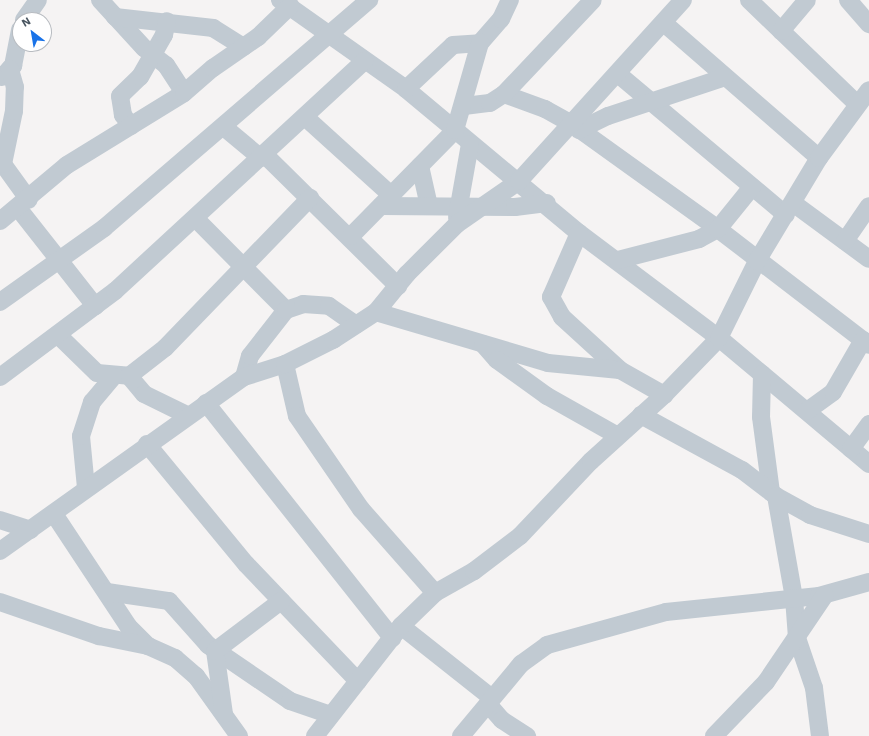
<!DOCTYPE html>
<style>
body{margin:0}
#map{position:relative;width:869px;height:736px;overflow:hidden;background:#f5f3f3;font-family:"Work Sans",sans-serif}
div>[style]{position:absolute}
.minor>*{height:18px;margin:-9px;padding:0 9px;transform-origin:9px;border-radius:9px;background:#c1cad2}
span{translate:-50% -50%;white-space:nowrap;text-align:center;line-height:1.15;-webkit-text-stroke:3px #fff;paint-order:stroke}
.north{position:absolute;left:12px;top:12px;width:40px;height:40px;box-sizing:border-box;background:#fff;border:1px solid #b7bbc0;border-radius:50%;rotate:329deg;font-size:11px;font-weight:700;line-height:16px;text-align:center;color:#4a5661}
.north::after{content:'';display:block;margin:auto;width:14px;height:18px;background:#1a73e8;clip-path:polygon(50% 0,100% 100%,50% 72%,0 100%)}
</style>
<div id="map">
<div class="minor">
<div style="left:100px;top:0;width:65px;rotate:47.5deg"></div>
<div style="left:144px;top:48px;width:28px;rotate:38deg"></div>
<div style="left:166px;top:65px;width:33px;rotate:57deg"></div>
<div style="left:280px;top:0;width:154px;rotate:35.2deg"></div>
<div style="left:406px;top:89px;width:225px;rotate:39.8deg"></div>
<div style="left:579px;top:233px;width:175px;rotate:36.9deg"></div>
<div style="left:719px;top:338px;width:196px;rotate:40deg"></div>
<div style="left:749px;top:0;width:150px;rotate:43.9deg"></div>
<div style="left:848px;top:0;width:32px;rotate:49deg"></div>
<div style="left:115px;top:17px;width:99px;rotate:6.4deg"></div>
<div style="left:213px;top:28px;width:36px;rotate:32deg"></div>
<div style="left:24px;top:20px;width:24px;rotate:-55deg"></div>
<div style="left:665px;top:24px;width:204px;rotate:41deg"></div>
<div style="left:781px;top:31px;width:40px;rotate:-50deg"></div>
<div style="left:618px;top:74px;width:219px;rotate:40deg"></div>
<div style="left:2px;top:77px;width:16px;rotate:-45deg"></div>
<div style="left:13px;top:66px;width:37px;rotate:-79deg"></div>
<div style="left:406px;top:89px;width:64px;rotate:-43.1deg"></div>
<div style="left:453px;top:45px;width:27px;rotate:-4deg"></div>
<div style="left:480px;top:43px;width:32px;rotate:-49deg"></div>
<div style="left:501px;top:19px;width:21px;rotate:-65deg"></div>
<div style="left:504px;top:94px;width:44px;rotate:20.1deg"></div>
<div style="left:545px;top:109px;width:31px;rotate:29deg"></div>
<div style="left:572px;top:124px;width:180px;rotate:35.7deg"></div>
<div style="left:718px;top:229px;width:190px;rotate:37.5deg"></div>
<div style="left:464px;top:106px;width:26px;rotate:-7deg"></div>
<div style="left:490px;top:103px;width:17px;rotate:-33deg"></div>
<div style="left:504px;top:94px;width:129px;rotate:-46.6deg"></div>
<div style="left:305px;top:117px;width:116px;rotate:42.2deg"></div>
<div style="left:131px;top:126px;width:14px;rotate:-126deg"></div>
<div style="left:123px;top:115px;width:19px;rotate:-99deg"></div>
<div style="left:120px;top:96px;width:28px;rotate:-44deg"></div>
<div style="left:140px;top:77px;width:48px;rotate:-60.3deg"></div>
<div style="left:164px;top:35px;width:14px;rotate:-78deg"></div>
<div style="left:225px;top:128px;width:47px;rotate:39.8deg"></div>
<div style="left:579px;top:130px;width:32px;rotate:-26deg"></div>
<div style="left:608px;top:116px;width:123px;rotate:-18.4deg"></div>
<div style="left:265px;top:155px;width:187px;rotate:44.6deg"></div>
<div style="left:0;top:160px;width:49px;rotate:54.1deg"></div>
<div style="left:3px;top:164px;width:54px;rotate:-78.3deg"></div>
<div style="left:14px;top:111px;width:24px;rotate:-88deg"></div>
<div style="left:15px;top:87px;width:19px;rotate:-106deg"></div>
<div style="left:420px;top:166px;width:41px;rotate:77.3deg"></div>
<div style="left:793px;top:203px;width:94px;rotate:36.4deg"></div>
<div style="left:381px;top:206px;width:134px;rotate:0.4deg"></div>
<div style="left:515px;top:207px;width:32px;rotate:-7deg"></div>
<div style="left:18px;top:208px;width:125px;rotate:51.8deg"></div>
<div style="left:457px;top:217px;width:74px;rotate:-79.9deg"></div>
<div style="left:196px;top:219px;width:128px;rotate:45.3deg"></div>
<div style="left:0;top:221px;width:87px;rotate:-39.9deg"></div>
<div style="left:67px;top:165px;width:137px;rotate:-31.6deg"></div>
<div style="left:184px;top:93px;width:38px;rotate:-41deg"></div>
<div style="left:213px;top:68px;width:55px;rotate:-34.6deg"></div>
<div style="left:258px;top:37px;width:45px;rotate:-44.1deg"></div>
<div style="left:579px;top:233px;width:70px;rotate:113.6deg"></div>
<div style="left:551px;top:297px;width:23px;rotate:61deg"></div>
<div style="left:562px;top:317px;width:79px;rotate:42.4deg"></div>
<div style="left:351px;top:236px;width:148px;rotate:-45.5deg"></div>
<div style="left:455px;top:130px;width:91px;rotate:-74deg"></div>
<div style="left:845px;top:241px;width:42px;rotate:-55.6deg"></div>
<div style="left:618px;top:260px;width:84px;rotate:-14.5deg"></div>
<div style="left:699px;top:239px;width:21px;rotate:-28deg"></div>
<div style="left:718px;top:229px;width:54px;rotate:-51deg"></div>
<div style="left:0;top:302px;width:128px;rotate:-35.4deg"></div>
<div style="left:104px;top:228px;width:350px;rotate:-40.7deg"></div>
<div style="left:376px;top:312px;width:179px;rotate:16.5deg"></div>
<div style="left:548px;top:363px;width:72px;rotate:5.6deg"></div>
<div style="left:620px;top:370px;width:51px;rotate:29.6deg"></div>
<div style="left:664px;top:395px;width:79px;rotate:-46deg"></div>
<div style="left:719px;top:338px;width:86px;rotate:-63.7deg"></div>
<div style="left:757px;top:261px;width:120px;rotate:-59deg"></div>
<div style="left:819px;top:158px;width:84px;rotate:-53.7deg"></div>
<div style="left:58px;top:335px;width:54px;rotate:44.3deg"></div>
<div style="left:97px;top:373px;width:32px;rotate:5deg"></div>
<div style="left:129px;top:376px;width:46px;rotate:-37.9deg"></div>
<div style="left:165px;top:348px;width:209px;rotate:-46deg"></div>
<div style="left:483px;top:344px;width:21px;rotate:49deg"></div>
<div style="left:497px;top:360px;width:62px;rotate:35.8deg"></div>
<div style="left:547px;top:396px;width:81px;rotate:29.4deg"></div>
<div style="left:285px;top:364px;width:53px;rotate:77deg"></div>
<div style="left:297px;top:416px;width:113px;rotate:55.5deg"></div>
<div style="left:361px;top:509px;width:112px;rotate:48.6deg"></div>
<div style="left:762px;top:374px;width:43px;rotate:91.3deg"></div>
<div style="left:761px;top:417px;width:76px;rotate:82.4deg"></div>
<div style="left:129px;top:376px;width:23px;rotate:50deg"></div>
<div style="left:144px;top:394px;width:48px;rotate:26deg"></div>
<div style="left:0;top:377px;width:144px;rotate:-36.8deg"></div>
<div style="left:115px;top:291px;width:339px;rotate:-42.7deg"></div>
<div style="left:244px;top:377px;width:22px;rotate:-74deg"></div>
<div style="left:250px;top:356px;width:58px;rotate:-52deg"></div>
<div style="left:286px;top:310px;width:18px;rotate:-19deg"></div>
<div style="left:303px;top:304px;width:26px;rotate:4deg"></div>
<div style="left:329px;top:306px;width:33px;rotate:35deg"></div>
<div style="left:206px;top:403px;width:300px;rotate:51.6deg"></div>
<div style="left:807px;top:411px;width:32px;rotate:-36deg"></div>
<div style="left:833px;top:392px;width:60px;rotate:-60deg"></div>
<div style="left:641px;top:415px;width:115px;rotate:28.6deg"></div>
<div style="left:742px;top:470px;width:43px;rotate:37.4deg"></div>
<div style="left:776px;top:496px;width:39px;rotate:29deg"></div>
<div style="left:810px;top:515px;width:62px;rotate:17.9deg"></div>
<div style="left:147px;top:444px;width:156px;rotate:50.5deg"></div>
<div style="left:246px;top:564px;width:162px;rotate:46.3deg"></div>
<div style="left:851px;top:449px;width:31px;rotate:-54deg"></div>
<div style="left:86px;top:488px;width:52px;rotate:-95.5deg"></div>
<div style="left:81px;top:436px;width:36px;rotate:-72deg"></div>
<div style="left:92px;top:402px;width:33px;rotate:-50deg"></div>
<div style="left:776px;top:496px;width:104px;rotate:80deg"></div>
<div style="left:794px;top:598px;width:40px;rotate:85.7deg"></div>
<div style="left:797px;top:638px;width:53px;rotate:71.2deg"></div>
<div style="left:814px;top:688px;width:48px;rotate:82.9deg"></div>
<div style="left:54px;top:514px;width:134px;rotate:56.5deg"></div>
<div style="left:128px;top:626px;width:28px;rotate:45deg"></div>
<div style="left:148px;top:646px;width:30px;rotate:24deg"></div>
<div style="left:175px;top:658px;width:28px;rotate:41deg"></div>
<div style="left:196px;top:676px;width:74px;rotate:54.4deg"></div>
<div style="left:0;top:520px;width:32px;rotate:18deg"></div>
<div style="left:0;top:551px;width:300px;rotate:-35.5deg"></div>
<div style="left:244px;top:377px;width:43px;rotate:-17.6deg"></div>
<div style="left:285px;top:364px;width:54px;rotate:-26.6deg"></div>
<div style="left:333px;top:340px;width:51px;rotate:-33.1deg"></div>
<div style="left:376px;top:312px;width:49px;rotate:-50.8deg"></div>
<div style="left:407px;top:274px;width:71px;rotate:-45deg"></div>
<div style="left:457px;top:224px;width:75px;rotate:-34.7deg"></div>
<div style="left:519px;top:181px;width:244px;rotate:-47.8deg"></div>
<div style="left:107px;top:592px;width:63px;rotate:8.3deg"></div>
<div style="left:169px;top:601px;width:59px;rotate:48.4deg"></div>
<div style="left:208px;top:645px;width:99px;rotate:34.3deg"></div>
<div style="left:290px;top:701px;width:43px;rotate:18.9deg"></div>
<div style="left:0;top:602px;width:105px;rotate:19deg"></div>
<div style="left:99px;top:636px;width:50px;rotate:11.5deg"></div>
<div style="left:401px;top:626px;width:116px;rotate:38.4deg"></div>
<div style="left:488px;top:704px;width:21px;rotate:49deg"></div>
<div style="left:502px;top:720px;width:30px;rotate:33deg"></div>
<div style="left:224px;top:714px;width:64px;rotate:-98.1deg"></div>
<div style="left:215px;top:651px;width:83px;rotate:-37.1deg"></div>
<div style="left:315px;top:736px;width:140px;rotate:-52deg"></div>
<div style="left:401px;top:626px;width:47px;rotate:-44.1deg"></div>
<div style="left:435px;top:593px;width:45px;rotate:-29.4deg"></div>
<div style="left:474px;top:571px;width:58px;rotate:-37.3deg"></div>
<div style="left:520px;top:536px;width:103px;rotate:-46.6deg"></div>
<div style="left:591px;top:461px;width:98px;rotate:-42.1deg"></div>
<div style="left:461px;top:736px;width:94px;rotate:-50.2deg"></div>
<div style="left:521px;top:664px;width:32px;rotate:-36deg"></div>
<div style="left:547px;top:645px;width:123px;rotate:-15.5deg"></div>
<div style="left:666px;top:612px;width:154px;rotate:-6deg"></div>
<div style="left:819px;top:596px;width:52px;rotate:-15.6deg"></div>
<div style="left:714px;top:736px;width:75px;rotate:-46.1deg"></div>
<div style="left:766px;top:682px;width:105px;rotate:-55.9deg"></div>
</div>
<div class="north">N</div>
</div>
